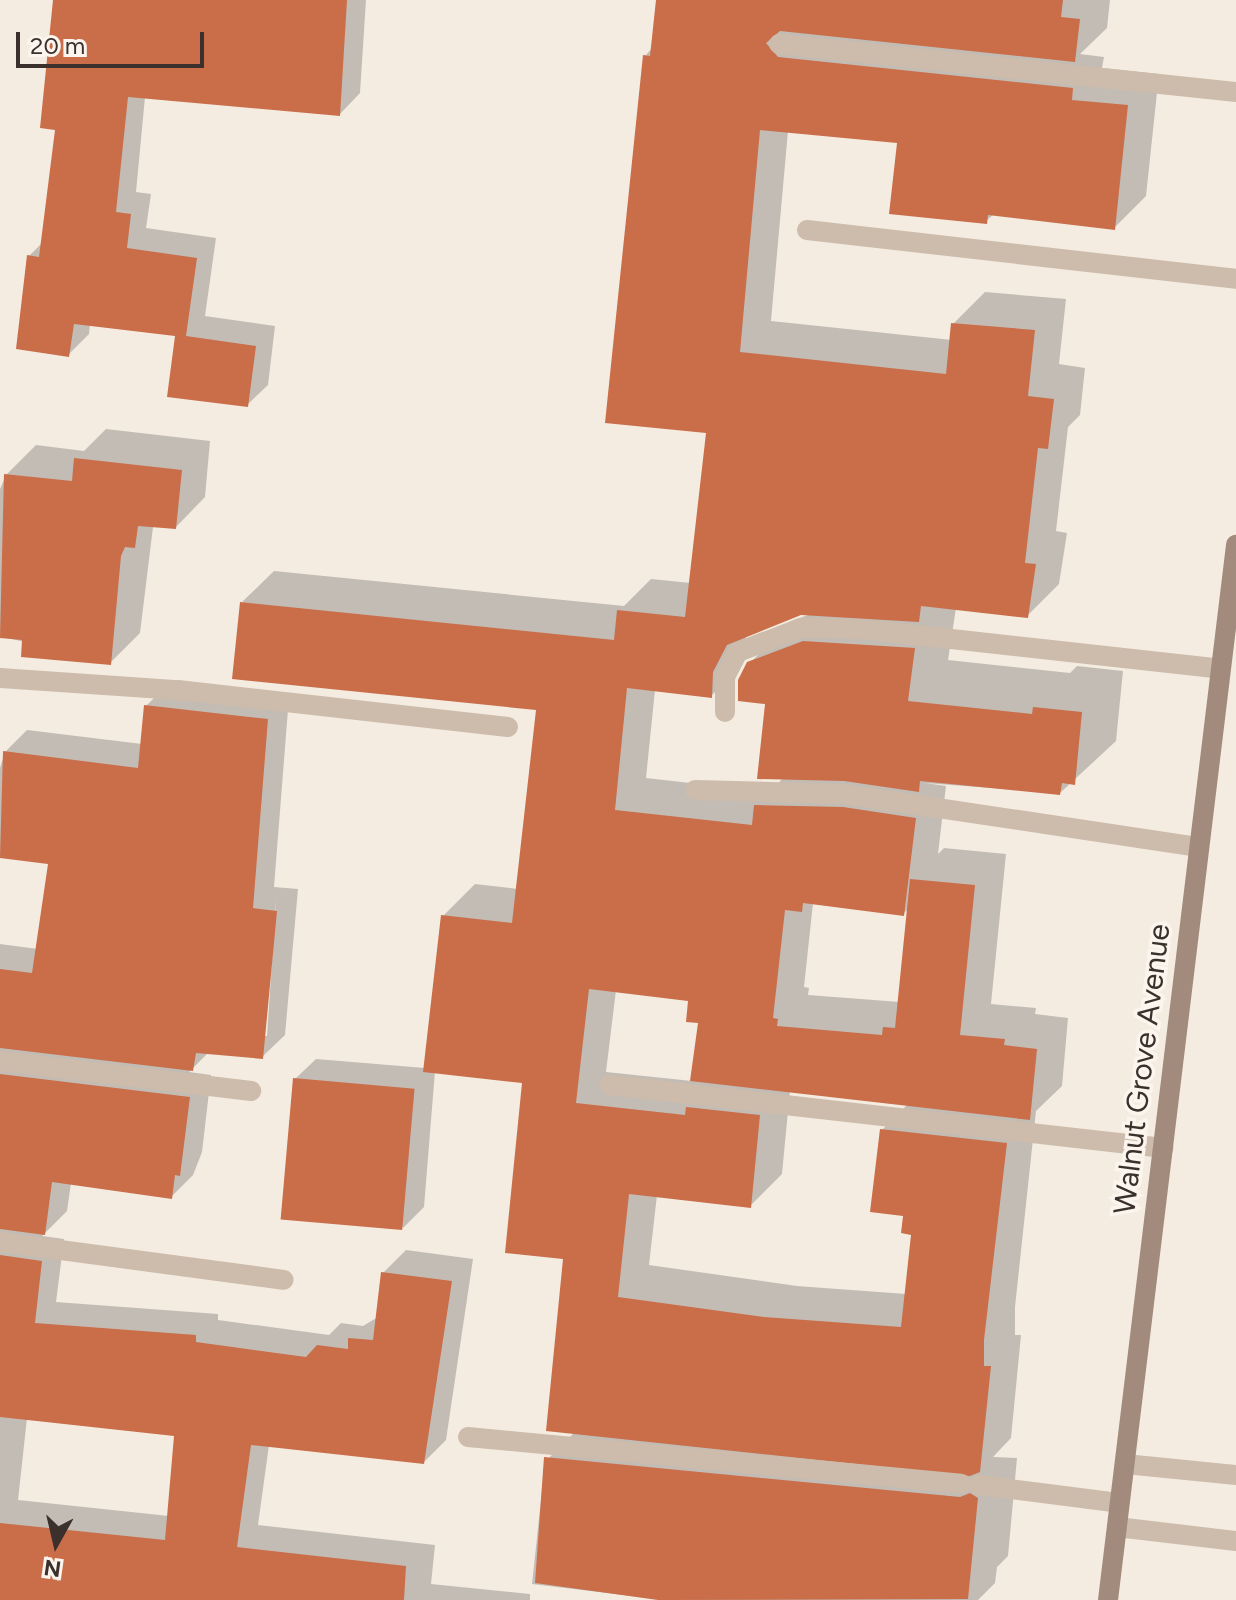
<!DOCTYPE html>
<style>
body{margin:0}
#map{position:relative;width:1236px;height:1600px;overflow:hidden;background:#f4ece1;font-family:Figtree,sans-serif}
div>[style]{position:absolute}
.shadow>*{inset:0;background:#0003}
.building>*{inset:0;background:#ca6d49;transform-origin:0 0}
.service>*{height:20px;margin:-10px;padding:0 10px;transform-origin:10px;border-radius:10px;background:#cdbcab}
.secondary>*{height:20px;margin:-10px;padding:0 10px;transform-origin:10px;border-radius:10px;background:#a28b7c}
span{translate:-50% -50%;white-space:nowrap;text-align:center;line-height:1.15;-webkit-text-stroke:7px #fbf5ee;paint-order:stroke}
.street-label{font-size:30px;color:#3b302b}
.north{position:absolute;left:16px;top:1504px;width:80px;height:80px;-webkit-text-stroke:6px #fbf5ee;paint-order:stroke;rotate:188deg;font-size:22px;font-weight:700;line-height:32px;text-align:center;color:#3b302b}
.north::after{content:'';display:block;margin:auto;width:28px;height:36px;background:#3b302b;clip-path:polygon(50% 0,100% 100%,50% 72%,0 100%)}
.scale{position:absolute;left:16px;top:32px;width:188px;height:36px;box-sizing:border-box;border:4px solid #3b302b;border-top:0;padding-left:10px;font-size:24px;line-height:28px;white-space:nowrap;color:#3b302b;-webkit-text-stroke:6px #fbf5ee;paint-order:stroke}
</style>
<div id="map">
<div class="shadow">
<div style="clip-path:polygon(57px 0,366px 0,360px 93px,340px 114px,145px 97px,136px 192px,151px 194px,146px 228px,216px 238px,205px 316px,275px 326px,268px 385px,247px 405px,177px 334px,90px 324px,89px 334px,68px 355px,29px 256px,43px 242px,57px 128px)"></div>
<div style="clip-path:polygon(evenodd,659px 0,1110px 0,1107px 28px,1080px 54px,1104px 57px,1102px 68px,1159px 74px,1146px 196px,1114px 228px,994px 214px,986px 221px,899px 142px,788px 131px,771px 321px,952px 340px,953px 324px,985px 292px,1066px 299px,1059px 364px,1085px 368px,1080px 415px,1068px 427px,1056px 531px,1067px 533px,1059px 584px,1027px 616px,956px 608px,948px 660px,1070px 673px,1077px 666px,1123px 671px,1116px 741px,1060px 793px,925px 783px,946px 786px,938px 854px,944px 848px,1006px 854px,991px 1004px,1036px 1008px,1035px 1014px,1068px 1018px,1062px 1086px,1036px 1111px,1015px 1307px,1015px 1335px,1021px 1335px,1011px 1438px,993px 1457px,1017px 1458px,1008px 1556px,997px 1567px,995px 1583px,978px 1600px,665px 1600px,532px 1584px,545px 1462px,575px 1432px,565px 1258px,524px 1082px,435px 1071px,424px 1207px,403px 1228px,295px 1079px,316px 1059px,425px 1068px,443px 916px,475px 884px,518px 889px,538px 709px,242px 602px,274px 571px,624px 606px,651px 579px,691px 583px,708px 431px,645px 56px,653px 47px,659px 0,800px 613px,811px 614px,791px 621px,749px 664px,767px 702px,784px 777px,770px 792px,646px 778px,655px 690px,711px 696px,743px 664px,746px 635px,800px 613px,659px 0,813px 903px,903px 914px,909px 908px,900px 1002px,808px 995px,809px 988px,804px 987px,813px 903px,659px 0,616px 990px,690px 999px,700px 1022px,692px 1081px,606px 1072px,616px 990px,659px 0,790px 1090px,908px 1104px,882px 1130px,913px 1233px,906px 1294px,797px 1286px,649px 1265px,657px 1195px,750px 1206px,782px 1174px,790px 1090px)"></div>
<div style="clip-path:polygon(106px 429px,210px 441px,205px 497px,176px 527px,153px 527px,140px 633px,110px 663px,0 636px,0 489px,6px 475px,36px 445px,84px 451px)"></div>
<div style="clip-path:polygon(evenodd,168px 684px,289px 697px,274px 887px,298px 889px,285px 1035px,262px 1057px,209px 1052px,189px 1072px,211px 1075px,202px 1152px,193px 1175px,171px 1197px,71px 1183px,67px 1211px,42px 1236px,64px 1239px,56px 1302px,218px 1314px,218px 1320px,329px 1335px,341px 1323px,363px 1326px,378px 1317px,383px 1273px,406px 1250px,473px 1259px,446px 1440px,424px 1462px,269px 1445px,258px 1525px,435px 1545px,431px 1584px,530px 1594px,530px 1600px,0 1600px,0 944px,38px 949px,50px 862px,0 856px,0 768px,5px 752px,27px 730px,142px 744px,146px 706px,168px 684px,276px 900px,267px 1036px,263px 1036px,276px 900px,168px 684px,27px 1418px,176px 1435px,169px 1516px,18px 1500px,27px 1418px)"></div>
</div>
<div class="building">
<div style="clip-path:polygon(53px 0,347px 0,340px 116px,128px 97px,116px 212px,131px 214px,127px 248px,197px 258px,186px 336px,256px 346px,248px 407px,167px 397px,175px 336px,74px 324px,69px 357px,16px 349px,27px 255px,39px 257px,55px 130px,40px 128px)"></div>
<div style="clip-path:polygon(656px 0,1063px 0,1061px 17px,1080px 19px,1075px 62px,780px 31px,766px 43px,778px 57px,1073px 88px,1072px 100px,1128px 105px,1115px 230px,988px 215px,987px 224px,889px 214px,897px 143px,760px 130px,740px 352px,946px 374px,951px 323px,1035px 330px,1028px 396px,1054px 399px,1048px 449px,1038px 448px,1025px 563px,1036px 564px,1028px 618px,921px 606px,919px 622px,801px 615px,727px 645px,713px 672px,712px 698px,627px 688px,615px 810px,752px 825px,754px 805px,843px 807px,916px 818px,904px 916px,803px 903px,802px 912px,785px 910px,773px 1018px,778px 1019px,777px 1026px,882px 1035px,883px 1027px,895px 1028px,910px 879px,975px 885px,960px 1035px,1005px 1039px,1004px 1045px,1037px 1049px,1030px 1120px,690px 1081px,698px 1023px,686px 1022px,688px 1001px,589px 989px,576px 1103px,685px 1115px,686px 1107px,760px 1115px,751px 1208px,629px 1194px,618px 1297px,764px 1317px,901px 1327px,911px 1235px,901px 1233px,903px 1216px,870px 1212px,880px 1129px,1007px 1143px,984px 1340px,984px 1366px,991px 1366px,980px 1472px,970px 1476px,546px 1431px,563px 1259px,505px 1253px,522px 1083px,423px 1072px,441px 915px,512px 923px,536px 710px,232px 679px,240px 602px,614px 640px,617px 610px,685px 617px,706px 433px,605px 423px,643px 55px,650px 56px)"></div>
<div style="clip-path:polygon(74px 458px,182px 470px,176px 529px,138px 526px,135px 548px,125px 547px,121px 556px,111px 665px,21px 657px,22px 640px,0 638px,4px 474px,72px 481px)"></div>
<div style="clip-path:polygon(803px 641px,915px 648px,908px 701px,1032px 714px,1033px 707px,1082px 712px,1075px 785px,1062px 783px,1060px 795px,920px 781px,919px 792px,844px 781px,757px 779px,765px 704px,738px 701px,738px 680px,747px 662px)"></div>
<div style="clip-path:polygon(144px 705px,268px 719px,253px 908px,277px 911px,263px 1059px,196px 1053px,193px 1071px,0 1048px,0 969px,32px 973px,48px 864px,0 858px,3px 751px,138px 768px)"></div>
<div style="clip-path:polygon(0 1074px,190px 1097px,180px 1176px,175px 1175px,172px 1199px,52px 1182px,45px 1235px,0 1229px)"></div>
<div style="left:293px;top:1078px;width:122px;height:142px;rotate:5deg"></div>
<div style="clip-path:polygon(0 1255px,42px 1261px,35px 1323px,196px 1335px,196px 1342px,306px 1357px,317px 1345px,348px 1349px,348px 1338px,373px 1340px,381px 1272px,452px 1281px,424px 1464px,251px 1445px,237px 1547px,406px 1566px,404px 1600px,0 1600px,0 1523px,165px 1540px,174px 1436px,0 1417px)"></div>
<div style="clip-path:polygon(544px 1457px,960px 1497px,970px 1493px,978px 1498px,968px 1599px,658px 1600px,535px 1583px)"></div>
</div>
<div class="service">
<div style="left:779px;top:44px;width:460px;rotate:6deg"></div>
<div style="left:807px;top:230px;width:432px;rotate:6.5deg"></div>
<div style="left:0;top:678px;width:178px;rotate:3.9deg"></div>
<div style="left:178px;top:690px;width:332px;rotate:6.4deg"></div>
<div style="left:725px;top:712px;width:35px;rotate:-90deg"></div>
<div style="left:725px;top:677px;width:28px;rotate:-63deg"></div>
<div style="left:738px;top:652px;width:67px;rotate:-20.9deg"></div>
<div style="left:801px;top:628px;width:60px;rotate:1deg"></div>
<div style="left:861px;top:629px;width:362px;rotate:6.3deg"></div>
<div style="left:695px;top:790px;width:149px;rotate:1.5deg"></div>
<div style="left:844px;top:794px;width:359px;rotate:8.5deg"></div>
<div style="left:0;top:1061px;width:253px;rotate:6.8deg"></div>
<div style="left:610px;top:1085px;width:557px;rotate:6.5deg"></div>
<div style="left:0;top:1242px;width:286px;rotate:7.6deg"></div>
<div style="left:468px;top:1437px;width:495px;rotate:5.4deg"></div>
<div style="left:1125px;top:1464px;width:112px;rotate:5.7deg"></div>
<div style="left:979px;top:1485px;width:141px;rotate:7.3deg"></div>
<div style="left:1117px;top:1527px;width:120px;rotate:6.7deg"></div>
</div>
<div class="secondary">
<div style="left:1108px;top:1600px;width:1063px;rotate:-83.08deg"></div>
</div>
<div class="street-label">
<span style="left:1142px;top:1069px;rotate:-83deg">Walnut Grove Avenue</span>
</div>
<div class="north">N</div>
<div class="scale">20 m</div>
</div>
